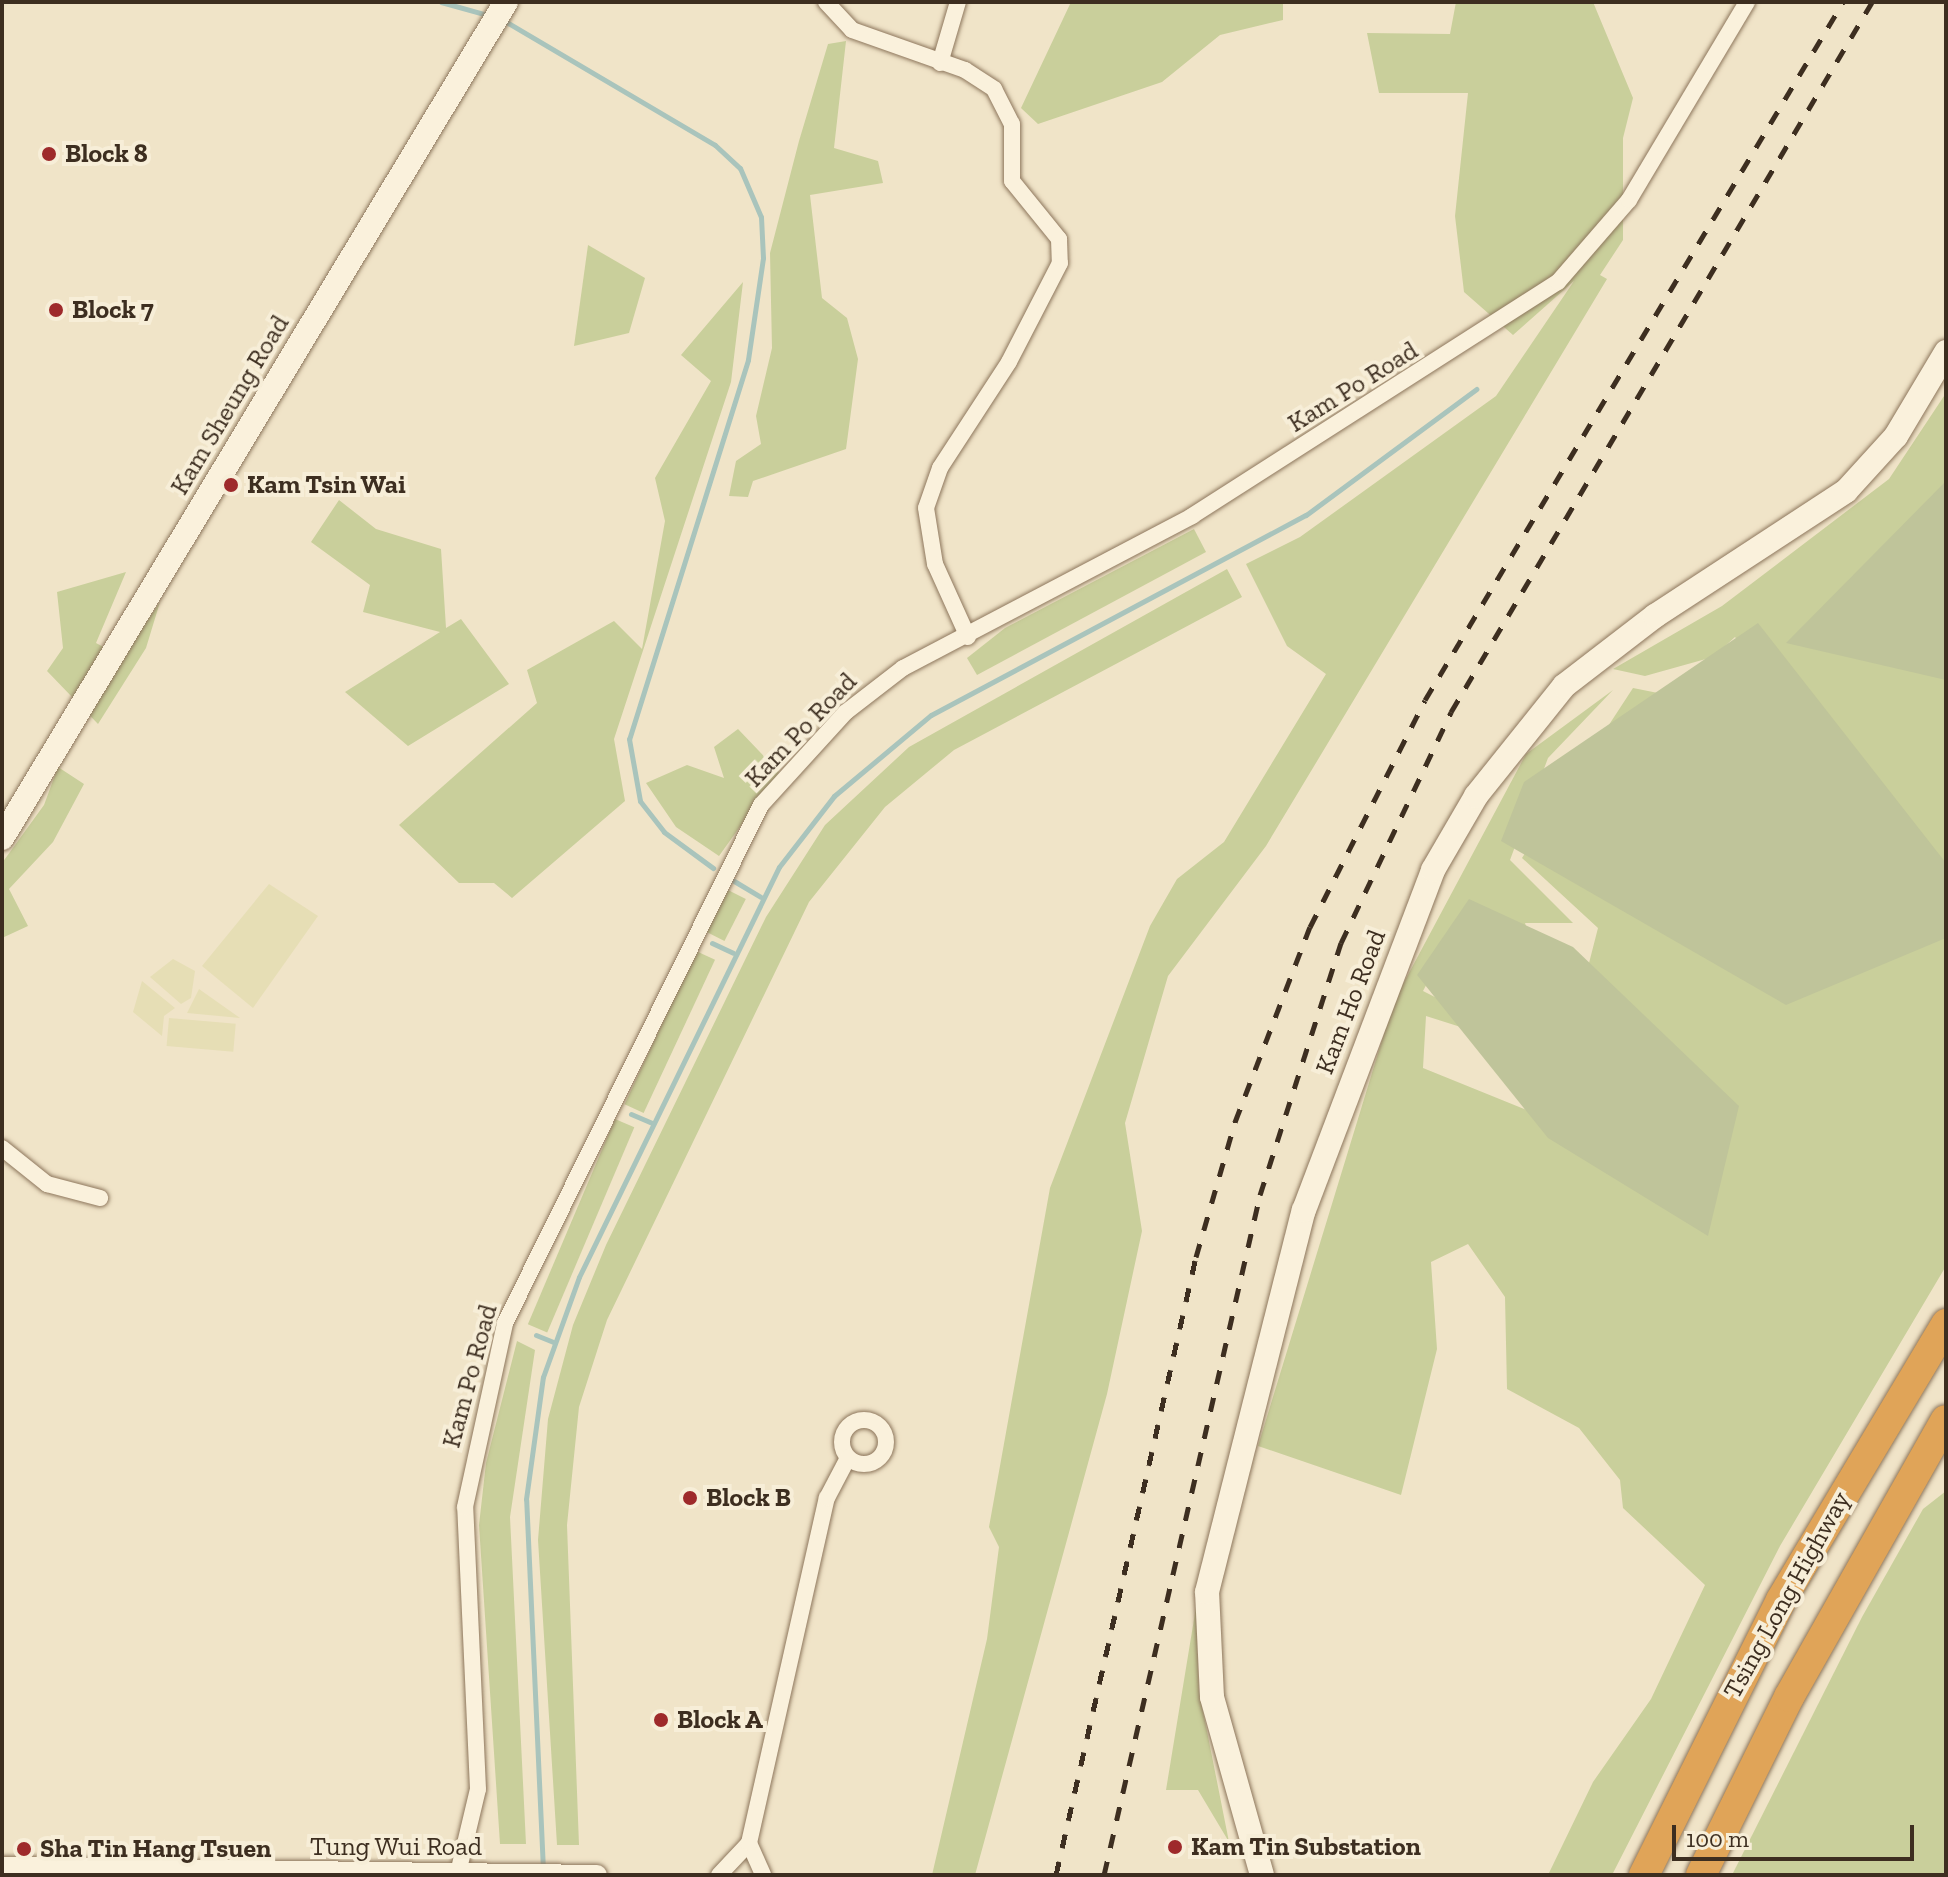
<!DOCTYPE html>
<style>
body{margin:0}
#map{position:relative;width:1948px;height:1877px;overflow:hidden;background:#f0e4c8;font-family:"Zilla Slab",serif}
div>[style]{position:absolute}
.farmland>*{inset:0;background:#e6deb5;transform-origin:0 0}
.green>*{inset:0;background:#c9cf9b;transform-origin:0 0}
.cemetery>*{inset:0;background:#bfc49a}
.stream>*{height:5px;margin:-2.5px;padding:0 2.5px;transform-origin:2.5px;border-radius:2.5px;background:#a9c4bc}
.roads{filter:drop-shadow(0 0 2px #8d765c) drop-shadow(0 0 2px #8d765c)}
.minor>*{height:16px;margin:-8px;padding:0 8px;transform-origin:8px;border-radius:8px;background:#faf1dc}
.minor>.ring{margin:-8px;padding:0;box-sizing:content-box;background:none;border:16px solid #faf1dc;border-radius:50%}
.tertiary>*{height:20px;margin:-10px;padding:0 10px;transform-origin:10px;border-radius:10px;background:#faf1dc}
.secondary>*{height:24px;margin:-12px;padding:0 12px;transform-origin:12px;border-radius:12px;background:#faf1dc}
.motorway>*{height:30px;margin:-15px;padding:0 15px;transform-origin:15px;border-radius:15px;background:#e0a458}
.rail>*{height:5px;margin-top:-2.5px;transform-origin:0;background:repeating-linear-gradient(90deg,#3d2e20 0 14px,transparent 0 28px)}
.dots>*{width:22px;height:22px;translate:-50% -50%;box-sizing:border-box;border:4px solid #f7eed8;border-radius:50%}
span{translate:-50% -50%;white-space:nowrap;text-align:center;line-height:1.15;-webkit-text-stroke:8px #f7eed8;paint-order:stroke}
.poi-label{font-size:26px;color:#3d2e20;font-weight:700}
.left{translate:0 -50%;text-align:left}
.street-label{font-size:26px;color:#3d2e20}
.frame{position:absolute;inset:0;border:4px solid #3d2e20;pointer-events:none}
.scale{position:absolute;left:1672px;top:1825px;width:242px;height:36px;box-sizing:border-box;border:4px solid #3d2e20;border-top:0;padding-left:10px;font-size:24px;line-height:28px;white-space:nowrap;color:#3d2e20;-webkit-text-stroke:6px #f7eed8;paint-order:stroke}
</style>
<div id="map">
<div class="farmland">
<div style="clip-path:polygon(269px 884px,318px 916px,253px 1008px,202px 966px)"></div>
<div style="clip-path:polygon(173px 959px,195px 971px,191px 998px,181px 1004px,150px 977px)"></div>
<div style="clip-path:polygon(142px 981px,175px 1008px,164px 1016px,162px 1036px,133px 1012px)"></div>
<div style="clip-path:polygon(199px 989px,240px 1018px,187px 1013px)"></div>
<div style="left:169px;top:1018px;width:67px;height:28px;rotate:5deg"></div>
</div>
<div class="green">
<div style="clip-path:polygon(1071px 2px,1283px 2px,1283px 20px,1220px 35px,1162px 82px,1038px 124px,1021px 108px)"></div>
<div style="clip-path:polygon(1456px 2px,1593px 2px,1633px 98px,1623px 138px,1623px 240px,1600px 275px,1607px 279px,1266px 846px,1168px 976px,1125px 1123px,1142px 1231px,1107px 1394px,975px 1875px,932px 1875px,987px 1639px,999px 1547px,989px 1527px,1050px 1188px,1150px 926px,1177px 879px,1224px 842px,1326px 674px,1287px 646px,1246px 564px,1300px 537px,1496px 396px,1574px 281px,1513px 335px,1464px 292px,1455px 216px,1468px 93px,1379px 93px,1367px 33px,1450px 34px)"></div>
<div style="clip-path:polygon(846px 41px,834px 148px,878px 161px,883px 183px,810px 195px,822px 298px,847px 318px,858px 359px,846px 449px,753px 481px,748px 497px,729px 496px,736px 461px,761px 444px,756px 416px,772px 348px,770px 253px,799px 141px,828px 44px)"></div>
<div style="clip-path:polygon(588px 245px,645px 278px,629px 333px,574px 346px)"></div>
<div style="clip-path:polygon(743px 282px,731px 382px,614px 739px,625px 801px,512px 898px,494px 883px,459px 883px,399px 825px,537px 703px,527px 670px,614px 621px,642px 649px,665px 521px,655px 478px,711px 381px,681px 355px)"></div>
<div style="clip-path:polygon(1946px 393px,1946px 1266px,1780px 1546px,1612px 1875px,1548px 1875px,1593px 1782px,1651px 1699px,1705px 1585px,1623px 1508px,1620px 1480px,1579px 1428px,1507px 1389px,1505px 1297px,1468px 1244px,1431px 1262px,1437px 1349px,1401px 1495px,1258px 1446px,1394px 1001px,1526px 754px,1613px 690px,1548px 758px,1510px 860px,1573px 923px,1525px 923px,1550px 999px,1440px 959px,1423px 991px,1549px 1055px,1426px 1016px,1423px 1068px,1549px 1119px,1598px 928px,1522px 858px,1633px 688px,1678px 697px,1751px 659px,1735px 637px,1713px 657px,1645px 676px,1613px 669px,1722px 606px,1889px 479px)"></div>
<div style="clip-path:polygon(339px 500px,376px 529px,441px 549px,446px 628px,461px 619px,509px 684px,408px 746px,345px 692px,440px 632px,363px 612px,370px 585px,311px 542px)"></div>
<div style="clip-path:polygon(1194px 529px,1206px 552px,977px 675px,967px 658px,1005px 628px)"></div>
<div style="clip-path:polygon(1227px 569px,1242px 597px,954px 750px,885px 807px,809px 902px,607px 1320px,579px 1407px,567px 1525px,579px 1845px,557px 1845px,538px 1540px,548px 1419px,573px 1325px,606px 1245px,766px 917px,825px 825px,909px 747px)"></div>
<div style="clip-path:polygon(126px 572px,96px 643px,122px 657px,160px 602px,146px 648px,98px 724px,47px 671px,63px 648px,57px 592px)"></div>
<div style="clip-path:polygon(738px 729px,779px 772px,719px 856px,676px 827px,646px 783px,687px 765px,724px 778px,714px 747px)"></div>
<div style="clip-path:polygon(58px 767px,84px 784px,53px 842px,9px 889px,28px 926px,2px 938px,2px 863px,44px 805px)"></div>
<div style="left:728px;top:890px;width:20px;height:47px;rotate:27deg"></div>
<div style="left:696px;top:951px;width:21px;height:169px;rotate:25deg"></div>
<div style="left:615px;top:1119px;width:21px;height:223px;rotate:23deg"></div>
<div style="clip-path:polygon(517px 1341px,535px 1350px,510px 1517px,526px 1844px,500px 1844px,479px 1525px,486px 1463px)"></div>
<div style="clip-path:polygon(1946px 1491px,1946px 1875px,1732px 1875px,1862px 1617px,1923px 1509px)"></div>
<div style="clip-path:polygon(1196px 1607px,1199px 1691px,1229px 1842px,1198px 1790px,1166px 1790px)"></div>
</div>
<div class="cemetery">
<div style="clip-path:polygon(1946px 481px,1946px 680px,1786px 643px)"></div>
<div style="clip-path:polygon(1758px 623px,1946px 863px,1946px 938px,1786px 1005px,1501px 841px,1524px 782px)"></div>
<div style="clip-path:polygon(1469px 899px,1573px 947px,1739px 1106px,1708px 1236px,1548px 1138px,1417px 975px)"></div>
</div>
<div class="stream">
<div style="left:441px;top:2px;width:45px;rotate:15.6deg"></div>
<div style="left:508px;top:23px;width:240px;rotate:30.5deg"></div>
<div style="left:715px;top:145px;width:34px;rotate:43deg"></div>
<div style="left:740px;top:168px;width:53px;rotate:66.8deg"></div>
<div style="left:761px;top:217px;width:41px;rotate:87.2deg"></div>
<div style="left:763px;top:258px;width:103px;rotate:98.4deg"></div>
<div style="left:748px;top:360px;width:397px;rotate:107.4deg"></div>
<div style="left:629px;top:739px;width:63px;rotate:79.9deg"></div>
<div style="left:640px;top:801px;width:39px;rotate:52deg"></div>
<div style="left:664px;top:832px;width:61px;rotate:36.3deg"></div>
<div style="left:734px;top:881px;width:31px;rotate:31deg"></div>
<div style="left:712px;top:943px;width:23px;rotate:25deg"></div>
<div style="left:631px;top:1114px;width:23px;rotate:23deg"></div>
<div style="left:536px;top:1335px;width:18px;rotate:22deg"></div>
<div style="left:543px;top:1870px;width:371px;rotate:-92.6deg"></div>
<div style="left:526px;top:1499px;width:123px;rotate:-82.1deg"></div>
<div style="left:543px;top:1377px;width:106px;rotate:-70.2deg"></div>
<div style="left:579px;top:1277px;width:456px;rotate:-64deg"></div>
<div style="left:779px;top:867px;width:90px;rotate:-52.2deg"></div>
<div style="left:834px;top:796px;width:126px;rotate:-39.9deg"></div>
<div style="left:931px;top:715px;width:425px;rotate:-28.1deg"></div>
<div style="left:1306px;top:515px;width:212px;rotate:-36.5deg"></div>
</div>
<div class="roads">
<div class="minor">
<div style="left:826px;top:2px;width:38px;rotate:47deg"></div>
<div style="left:852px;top:30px;width:120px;rotate:19.5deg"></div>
<div style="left:965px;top:70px;width:35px;rotate:33deg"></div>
<div style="left:994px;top:89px;width:39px;rotate:63deg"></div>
<div style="left:1012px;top:124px;width:57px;rotate:90deg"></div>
<div style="left:1012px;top:181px;width:75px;rotate:51deg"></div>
<div style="left:1059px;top:239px;width:24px;rotate:88deg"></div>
<div style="left:1060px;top:263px;width:111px;rotate:117.3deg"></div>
<div style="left:1009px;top:362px;width:126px;rotate:123.1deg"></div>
<div style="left:940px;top:468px;width:42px;rotate:109.3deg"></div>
<div style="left:926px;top:508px;width:57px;rotate:80.9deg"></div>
<div style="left:935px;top:564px;width:80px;rotate:65.7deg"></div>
<div style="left:940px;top:63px;width:64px;rotate:-73.6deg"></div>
<div style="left:2px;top:1148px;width:58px;rotate:38.7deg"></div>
<div style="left:47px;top:1184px;width:55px;rotate:14.8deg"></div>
<div class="ring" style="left:842px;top:1420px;width:28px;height:28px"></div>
<div style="left:749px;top:1843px;width:35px;rotate:66deg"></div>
<div style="left:458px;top:1873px;width:86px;rotate:-76.6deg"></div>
<div style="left:478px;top:1789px;width:282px;rotate:-92.6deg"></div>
<div style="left:465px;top:1507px;width:188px;rotate:-77.7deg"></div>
<div style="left:505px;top:1323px;width:578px;rotate:-63.7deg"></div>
<div style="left:761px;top:805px;width:126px;rotate:-47.6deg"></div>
<div style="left:846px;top:712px;width:72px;rotate:-37.7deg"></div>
<div style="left:903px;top:668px;width:327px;rotate:-27.7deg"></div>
<div style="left:1192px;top:516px;width:434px;rotate:-32.6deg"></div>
<div style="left:1558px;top:282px;width:108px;rotate:-49.1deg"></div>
<div style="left:1629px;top:200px;width:230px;rotate:-59.2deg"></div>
<div style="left:719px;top:1875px;width:44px;rotate:-46.8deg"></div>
<div style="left:749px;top:1843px;width:354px;rotate:-77.3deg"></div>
<div style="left:827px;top:1498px;width:45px;rotate:-62.3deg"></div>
</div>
<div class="tertiary">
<div style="left:2px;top:1867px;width:595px;rotate:0.77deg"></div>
</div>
<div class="secondary">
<div style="left:2px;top:838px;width:976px;rotate:-58.92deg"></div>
<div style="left:1262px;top:1875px;width:185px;rotate:-105.7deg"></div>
<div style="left:1212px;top:1697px;width:105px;rotate:-92.7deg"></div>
<div style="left:1207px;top:1592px;width:394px;rotate:-75.8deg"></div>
<div style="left:1304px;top:1210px;width:364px;rotate:-69.2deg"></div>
<div style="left:1433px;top:870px;width:86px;rotate:-59.8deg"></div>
<div style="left:1476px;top:796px;width:141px;rotate:-51.3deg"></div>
<div style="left:1564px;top:686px;width:115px;rotate:-37.6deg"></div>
<div style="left:1655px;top:616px;width:228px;rotate:-33.2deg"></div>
<div style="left:1846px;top:491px;width:74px;rotate:-47.7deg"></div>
<div style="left:1896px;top:436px;width:98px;rotate:-59.2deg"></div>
</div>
<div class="motorway">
<div style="left:1644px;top:1875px;width:307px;rotate:-63.5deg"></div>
<div style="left:1781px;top:1600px;width:322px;rotate:-59.1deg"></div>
<div style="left:1701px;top:1875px;width:199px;rotate:-63.7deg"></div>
<div style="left:1789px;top:1697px;width:318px;rotate:-60.5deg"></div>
</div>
</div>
<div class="rail">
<div style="left:1056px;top:1875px;width:634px;rotate:-77.24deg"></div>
<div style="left:1196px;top:1257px;width:141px;rotate:-73.9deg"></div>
<div style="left:1235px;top:1122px;width:209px;rotate:-69deg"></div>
<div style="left:1310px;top:927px;width:254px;rotate:-63.1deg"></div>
<div style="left:1425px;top:700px;width:814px;rotate:-59.08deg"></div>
<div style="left:1104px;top:1875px;width:698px;rotate:-77.08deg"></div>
<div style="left:1260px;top:1195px;width:265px;rotate:-72.2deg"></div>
<div style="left:1341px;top:943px;width:256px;rotate:-64.5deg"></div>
<div style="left:1451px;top:712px;width:825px;rotate:-59.33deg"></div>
</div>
<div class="dots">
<div style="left:49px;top:154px;background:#9e2a2b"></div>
<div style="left:56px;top:310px;background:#9e2a2b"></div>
<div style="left:231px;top:485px;background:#9e2a2b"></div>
<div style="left:690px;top:1498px;background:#9e2a2b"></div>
<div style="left:661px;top:1720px;background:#9e2a2b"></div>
<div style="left:1175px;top:1847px;background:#9e2a2b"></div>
<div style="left:24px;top:1849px;background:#9e2a2b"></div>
</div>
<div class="poi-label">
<span class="left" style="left:65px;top:154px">Block 8</span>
<span class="left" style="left:72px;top:310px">Block 7</span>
<span class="left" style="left:247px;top:485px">Kam Tsin Wai</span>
<span class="left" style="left:706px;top:1498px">Block B</span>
<span class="left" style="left:677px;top:1720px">Block A</span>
<span class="left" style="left:1191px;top:1847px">Kam Tin Substation</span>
<span class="left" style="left:40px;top:1849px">Sha Tin Hang Tsuen</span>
</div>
<div class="street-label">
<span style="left:1353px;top:387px;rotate:-32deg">Kam Po Road</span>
<span style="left:230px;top:405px;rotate:-59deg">Kam Sheung Road</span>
<span style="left:801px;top:730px;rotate:-46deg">Kam Po Road</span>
<span style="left:1351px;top:1002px;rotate:-69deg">Kam Ho Road</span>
<span style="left:470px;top:1376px;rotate:-75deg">Kam Po Road</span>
<span style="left:1787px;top:1595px;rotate:-61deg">Tsing Long Highway</span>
<span style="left:396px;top:1847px">Tung Wui Road</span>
</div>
<div class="frame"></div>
<div class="scale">100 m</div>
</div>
